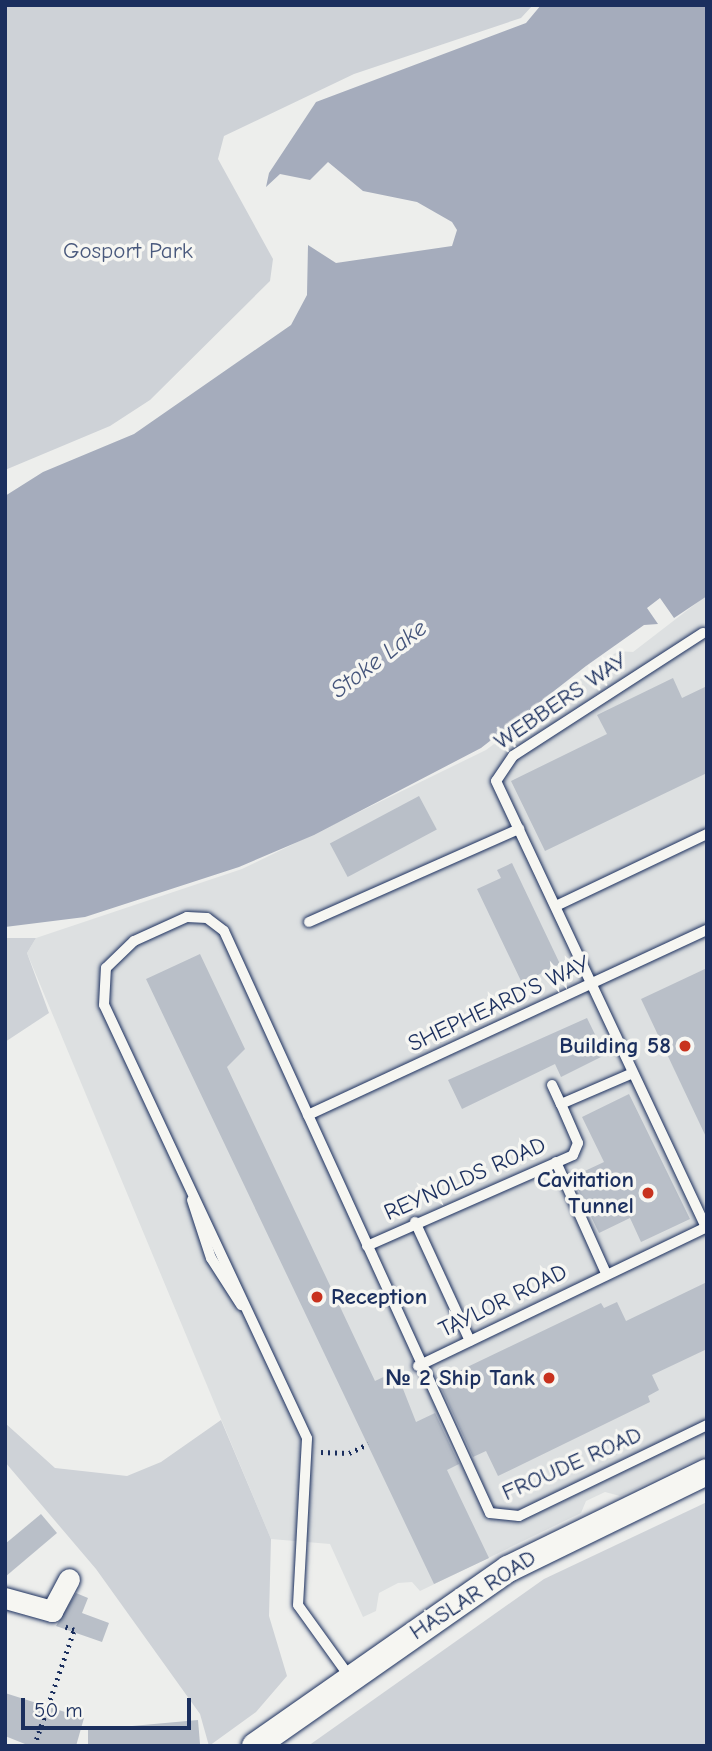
<!DOCTYPE html>
<meta charset="utf-8">
<style>
body{margin:0}
#map{position:relative;width:712px;height:1751px;overflow:hidden;background:#edeeec;font-family:"Comic Neue",sans-serif}
div>[style]{position:absolute}
.built>*{inset:0;background:#dde0e1}
.green>*{inset:0;background:#ced2d7}
.water>*{inset:0;background:#a5acbc}
.building>*{inset:0;background:#b9bfc8;transform-origin:0 0}
.path>*{height:4.5px;margin-top:-2.25px;transform-origin:0;background:repeating-linear-gradient(90deg,#1b2f5e 0 2px,transparent 0 7px)}
.roads{filter:drop-shadow(0 0 2px #1b2f5e) drop-shadow(0 0 2px #1b2f5e)}
.service>*{height:10px;margin:-5px;padding:0 5px;transform-origin:5px;border-radius:5px;background:#f6f6f2}
.minor>*{height:21px;margin:-10.5px;padding:0 10.5px;transform-origin:10.5px;border-radius:10.5px;background:#f6f6f2}
.tertiary>*{height:26px;margin:-13px;padding:0 13px;transform-origin:13px;border-radius:13px;background:#f6f6f2}
.dots>*{width:19px;height:19px;translate:-50% -50%;box-sizing:border-box;border:4px solid #f6f6f2;border-radius:50%}
span{translate:-50% -50%;white-space:nowrap;text-align:center;line-height:1.15;-webkit-text-stroke:7px #f6f6f2;paint-order:stroke}
.park-label{font-size:23px;color:#48587c}
.street-label{font-size:23px;color:#1b2f5e}
.poi-label{font-size:23px;color:#1b2f5e;font-weight:700}
.right{translate:-100% -50%;text-align:right}
.left{translate:0 -50%;text-align:left}
.water-label{font-size:24px;color:#44547a;font-style:italic}
.frame{position:absolute;inset:0;border:7px solid #1b2f5e;pointer-events:none}
.scale{position:absolute;left:21px;top:1698px;width:170px;height:32px;box-sizing:border-box;border:4px solid #1b2f5e;border-top:0;padding-left:9px;font-size:21px;line-height:24px;white-space:nowrap;color:#1b2f5e;-webkit-text-stroke:5px #f6f6f2;paint-order:stroke}
</style>
<div id="map">
<div class="built">
<div style="clip-path:polygon(707px 595px,707px 1455px,620px 1496px,605px 1492px,586px 1501px,581px 1513px,420px 1591px,412px 1582px,398px 1583px,379px 1593px,376px 1611px,363px 1617px,330px 1544px,271px 1539px,27px 953px,36px 938px,242px 869px,486px 750px,618px 651px,633px 652px)"></div>
</div>
<div class="green">
<div style="clip-path:polygon(5px 5px,533px 5px,521px 18px,354px 74px,224px 136px,218px 159px,273px 259px,270px 281px,150px 400px,110px 426px,5px 470px)"></div>
<div style="clip-path:polygon(5px 938px,36px 938px,27px 953px,49px 1013px,5px 1042px)"></div>
<div style="clip-path:polygon(221px 1420px,271px 1539px,269px 1616px,287px 1676px,256px 1712px,209px 1746px,200px 1714px,96px 1569px,5px 1462px,5px 1423px,55px 1468px,127px 1476px,161px 1462px)"></div>
<div style="clip-path:polygon(707px 1502px,707px 1746px,308px 1746px,544px 1579px)"></div>
</div>
<div class="water">
<div style="clip-path:polygon(541px 5px,707px 5px,707px 596px,674px 618px,660px 598px,647px 608px,658px 624px,644px 625px,586px 666px,481px 748px,314px 835px,239px 867px,85px 917px,5px 927px,5px 496px,43px 472px,134px 434px,291px 325px,307px 295px,308px 245px,336px 263px,452px 246px,457px 230px,452px 222px,417px 202px,363px 191px,328px 162px,310px 180px,280px 174px,266px 187px,269px 173px,316px 102px,526px 23px)"></div>
</div>
<div class="building">
<div style="clip-path:polygon(673px 678px,682px 698px,707px 686px,707px 773px,545px 851px,511px 781px,607px 734px,597px 715px)"></div>
<div style="left:419px;top:796px;width:38px;height:101px;rotate:62deg"></div>
<div style="clip-path:polygon(512px 863px,560px 964px,522px 983px,477px 889px,501px 878px,497px 870px)"></div>
<div style="clip-path:polygon(200px 954px,245px 1049px,227px 1067px,375px 1381px,396px 1371px,416px 1422px,435px 1413px,459px 1464px,447px 1470px,489px 1558px,434px 1584px,146px 979px)"></div>
<div style="clip-path:polygon(707px 968px,707px 1139px,641px 999px)"></div>
<div style="clip-path:polygon(587px 1018px,605px 1055px,561px 1077px,555px 1064px,462px 1109px,448px 1080px)"></div>
<div style="clip-path:polygon(629px 1094px,690px 1219px,641px 1242px,630px 1218px,599px 1233px,572px 1177px,604px 1162px,582px 1117px)"></div>
<div style="clip-path:polygon(707px 1282px,707px 1349px,652px 1375px,659px 1390px,648px 1396px,650px 1402px,498px 1476px,486px 1451px,473px 1457px,438px 1381px,601px 1303px,604px 1308px,617px 1302px,626px 1321px)"></div>
<div style="clip-path:polygon(41px 1514px,57px 1533px,5px 1577px,5px 1544px)"></div>
<div style="clip-path:polygon(76px 1593px,88px 1598px,82px 1613px,109px 1623px,102px 1642px,56px 1626px)"></div>
<div style="clip-path:polygon(5px 1693px,84px 1718px,76px 1746px,30px 1746px,5px 1736px)"></div>
<div style="clip-path:polygon(198px 1720px,200px 1744px,88px 1746px,88px 1730px)"></div>
</div>
<div class="path">
<div style="left:321px;top:1452px;width:28px;rotate:2deg"></div>
<div style="left:349px;top:1453px;width:21px;rotate:-25deg"></div>
<div style="left:34px;top:1746px;width:123px;rotate:-71deg"></div>
<div style="left:74px;top:1630px;width:9px;rotate:-162deg"></div>
</div>
<div class="roads">
<div class="service">
<div style="left:703px;top:633px;width:226px;rotate:147.1deg"></div>
<div style="left:513px;top:756px;width:30px;rotate:124deg"></div>
<div style="left:496px;top:781px;width:493px;rotate:64.8deg"></div>
<div style="left:558px;top:905px;width:165px;rotate:-25.5deg"></div>
<div style="left:309px;top:922px;width:230px;rotate:-23.9deg"></div>
<div style="left:552px;top:1085px;width:21px;rotate:65deg"></div>
<div style="left:308px;top:1115px;width:440px;rotate:-24.9deg"></div>
<div style="left:556px;top:1162px;width:122px;rotate:65.8deg"></div>
<div style="left:192px;top:1200px;width:61px;rotate:71.9deg"></div>
<div style="left:211px;top:1258px;width:56px;rotate:57.4deg"></div>
<div style="left:415px;top:1222px;width:131px;rotate:65.2deg"></div>
<div style="left:367px;top:1246px;width:225px;rotate:-23.8deg"></div>
<div style="left:573px;top:1155px;width:13px;rotate:-67deg"></div>
<div style="left:578px;top:1143px;width:43px;rotate:-113.6deg"></div>
<div style="left:561px;top:1104px;width:78px;rotate:-23.3deg"></div>
<div style="left:418px;top:1366px;width:321px;rotate:-25.7deg"></div>
<div style="left:349px;top:1676px;width:87px;rotate:-125.7deg"></div>
<div style="left:298px;top:1605px;width:167px;rotate:-86.9deg"></div>
<div style="left:307px;top:1438px;width:478px;rotate:-115.1deg"></div>
<div style="left:104px;top:1005px;width:37px;rotate:-87deg"></div>
<div style="left:106px;top:968px;width:39px;rotate:-44deg"></div>
<div style="left:134px;top:941px;width:58px;rotate:-24.4deg"></div>
<div style="left:187px;top:917px;width:20px;rotate:3deg"></div>
<div style="left:207px;top:918px;width:21px;rotate:37deg"></div>
<div style="left:224px;top:931px;width:640px;rotate:65.44deg"></div>
<div style="left:490px;top:1513px;width:29px;rotate:6deg"></div>
<div style="left:519px;top:1516px;width:209px;rotate:-25.8deg"></div>
</div>
<div class="minor">
<div style="left:5px;top:1598px;width:49px;rotate:15.5deg"></div>
<div style="left:52px;top:1611px;width:36px;rotate:-62deg"></div>
</div>
<div class="tertiary">
<div style="left:255px;top:1746px;width:309px;rotate:-35deg"></div>
<div style="left:508px;top:1569px;width:221px;rotate:-26deg"></div>
</div>
</div>
<div class="dots">
<div style="left:685px;top:1046px;background:#c8321e"></div>
<div style="left:648px;top:1193px;background:#c8321e"></div>
<div style="left:317px;top:1297px;background:#c8321e"></div>
<div style="left:549px;top:1378px;background:#c8321e"></div>
</div>
<div class="park-label">
<span style="left:128px;top:251px">Gosport Park</span>
</div>
<div class="street-label">
<span style="left:561px;top:701px;rotate:-34deg">WEBBERS WAY</span>
<span style="left:499px;top:1004px;rotate:-25deg">SHEPHEARD'S WAY</span>
<span style="left:465px;top:1179px;rotate:-24deg">REYNOLDS ROAD</span>
<span style="left:503px;top:1301px;rotate:-26deg">TAYLOR ROAD</span>
<span style="left:572px;top:1464px;rotate:-24deg">FROUDE ROAD</span>
<span style="left:473px;top:1595px;rotate:-33deg">HASLAR ROAD</span>
</div>
<div class="poi-label">
<span class="right" style="left:671px;top:1046px">Building 58</span>
<span class="right" style="left:634px;top:1193px">Cavitation<br>Tunnel</span>
<span class="left" style="left:331px;top:1297px">Reception</span>
<span class="right" style="left:535px;top:1378px">№ 2 Ship Tank</span>
</div>
<div class="water-label">
<span style="left:379px;top:659px;rotate:-37deg">Stoke Lake</span>
</div>
<div class="frame"></div>
<div class="scale">50 m</div>
</div>
